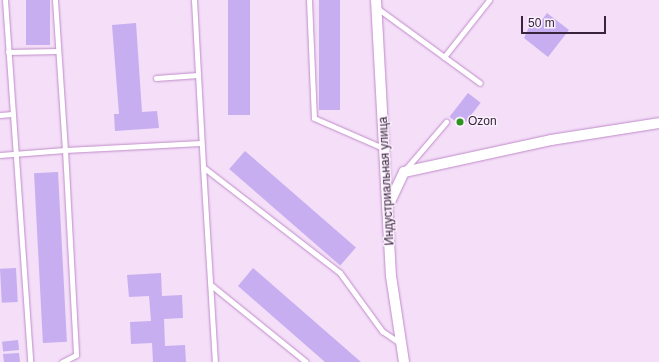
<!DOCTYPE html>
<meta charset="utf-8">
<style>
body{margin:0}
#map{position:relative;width:659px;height:362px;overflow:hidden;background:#f4def8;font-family:Helvetica,sans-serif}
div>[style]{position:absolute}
.building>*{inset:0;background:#c7aef0;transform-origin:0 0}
.roads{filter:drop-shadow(0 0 1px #c08bc9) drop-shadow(0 0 1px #c08bc9)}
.service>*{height:5px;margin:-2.5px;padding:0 2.5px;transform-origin:2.5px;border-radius:2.5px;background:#fff}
.minor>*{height:10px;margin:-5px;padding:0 5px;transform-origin:5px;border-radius:5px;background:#fff}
.dots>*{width:11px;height:11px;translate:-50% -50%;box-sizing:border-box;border:2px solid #faeffc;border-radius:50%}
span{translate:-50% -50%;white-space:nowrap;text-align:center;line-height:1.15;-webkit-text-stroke:3px #faeffc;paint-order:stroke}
.poi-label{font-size:12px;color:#39243d}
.left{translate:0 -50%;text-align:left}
.street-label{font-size:12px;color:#39243d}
.scale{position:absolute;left:521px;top:16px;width:85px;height:18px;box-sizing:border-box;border:2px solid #39243d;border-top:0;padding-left:5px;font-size:12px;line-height:14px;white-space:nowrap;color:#39243d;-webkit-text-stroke:3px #faeffc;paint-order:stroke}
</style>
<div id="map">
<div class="building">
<div style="left:26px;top:0;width:24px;height:45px"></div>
<div style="left:228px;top:0;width:22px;height:115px"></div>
<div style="left:319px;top:0;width:21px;height:110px"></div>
<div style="clip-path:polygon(547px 13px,569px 30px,548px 57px,524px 38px,531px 23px,536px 28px)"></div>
<div style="clip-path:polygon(136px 23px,142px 112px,157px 111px,159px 128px,115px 131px,114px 114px,119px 114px,112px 25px)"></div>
<div style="left:468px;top:93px;width:16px;height:30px;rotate:38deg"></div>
<div style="left:245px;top:151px;width:147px;height:24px;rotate:41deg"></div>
<div style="left:58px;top:172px;width:170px;height:24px;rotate:87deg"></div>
<div style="left:16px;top:268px;width:34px;height:16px;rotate:87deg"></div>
<div style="clip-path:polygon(253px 268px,361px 362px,325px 362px,238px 286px)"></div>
<div style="clip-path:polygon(161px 273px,162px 296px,182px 295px,183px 318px,164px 319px,165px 346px,185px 345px,186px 362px,153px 362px,152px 343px,131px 344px,130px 322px,151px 321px,149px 296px,129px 297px,127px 275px)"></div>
<div style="left:18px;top:340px;width:10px;height:16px;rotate:84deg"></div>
<div style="clip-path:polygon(19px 353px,20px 362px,4px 362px,3px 354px)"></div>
</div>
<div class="roads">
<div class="service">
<div style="left:5px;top:0;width:363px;rotate:86deg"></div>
<div style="left:55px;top:0;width:150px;rotate:86.2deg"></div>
<div style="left:65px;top:150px;width:136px;rotate:-2.9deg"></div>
<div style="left:194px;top:0;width:167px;rotate:86.9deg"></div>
<div style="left:203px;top:167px;width:173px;rotate:37.7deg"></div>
<div style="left:340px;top:273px;width:72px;rotate:54.1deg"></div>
<div style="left:382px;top:331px;width:23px;rotate:34deg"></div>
<div style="left:309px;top:0;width:118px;rotate:87.6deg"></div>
<div style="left:314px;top:118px;width:77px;rotate:23.6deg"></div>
<div style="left:377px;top:8px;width:127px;rotate:36.1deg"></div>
<div style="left:8px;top:52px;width:50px;rotate:-1.1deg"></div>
<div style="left:444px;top:57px;width:73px;rotate:-51.7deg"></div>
<div style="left:156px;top:78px;width:42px;rotate:-4.1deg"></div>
<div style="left:0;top:115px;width:12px;rotate:-5deg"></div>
<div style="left:0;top:155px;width:65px;rotate:-4.4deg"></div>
<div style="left:65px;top:150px;width:205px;rotate:86.9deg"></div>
<div style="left:76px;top:355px;width:16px;rotate:153deg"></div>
<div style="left:203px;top:167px;width:195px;rotate:86.5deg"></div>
<div style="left:404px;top:171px;width:65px;rotate:-49.4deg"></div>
<div style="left:211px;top:285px;width:122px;rotate:39deg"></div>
</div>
<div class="minor">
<div style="left:376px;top:0;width:276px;rotate:86.9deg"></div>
<div style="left:391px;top:276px;width:87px;rotate:81.4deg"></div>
<div style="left:389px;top:204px;width:35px;rotate:-65deg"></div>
<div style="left:404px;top:172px;width:150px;rotate:-12.3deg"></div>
<div style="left:551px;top:140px;width:109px;rotate:-8.9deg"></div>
</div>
</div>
<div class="dots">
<div style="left:460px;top:122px;background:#2b951e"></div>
</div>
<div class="poi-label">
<span class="left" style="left:468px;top:122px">Ozon</span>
</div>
<div class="street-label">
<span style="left:387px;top:181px;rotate:-93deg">Индустриальная улица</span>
</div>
<div class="scale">50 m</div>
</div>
